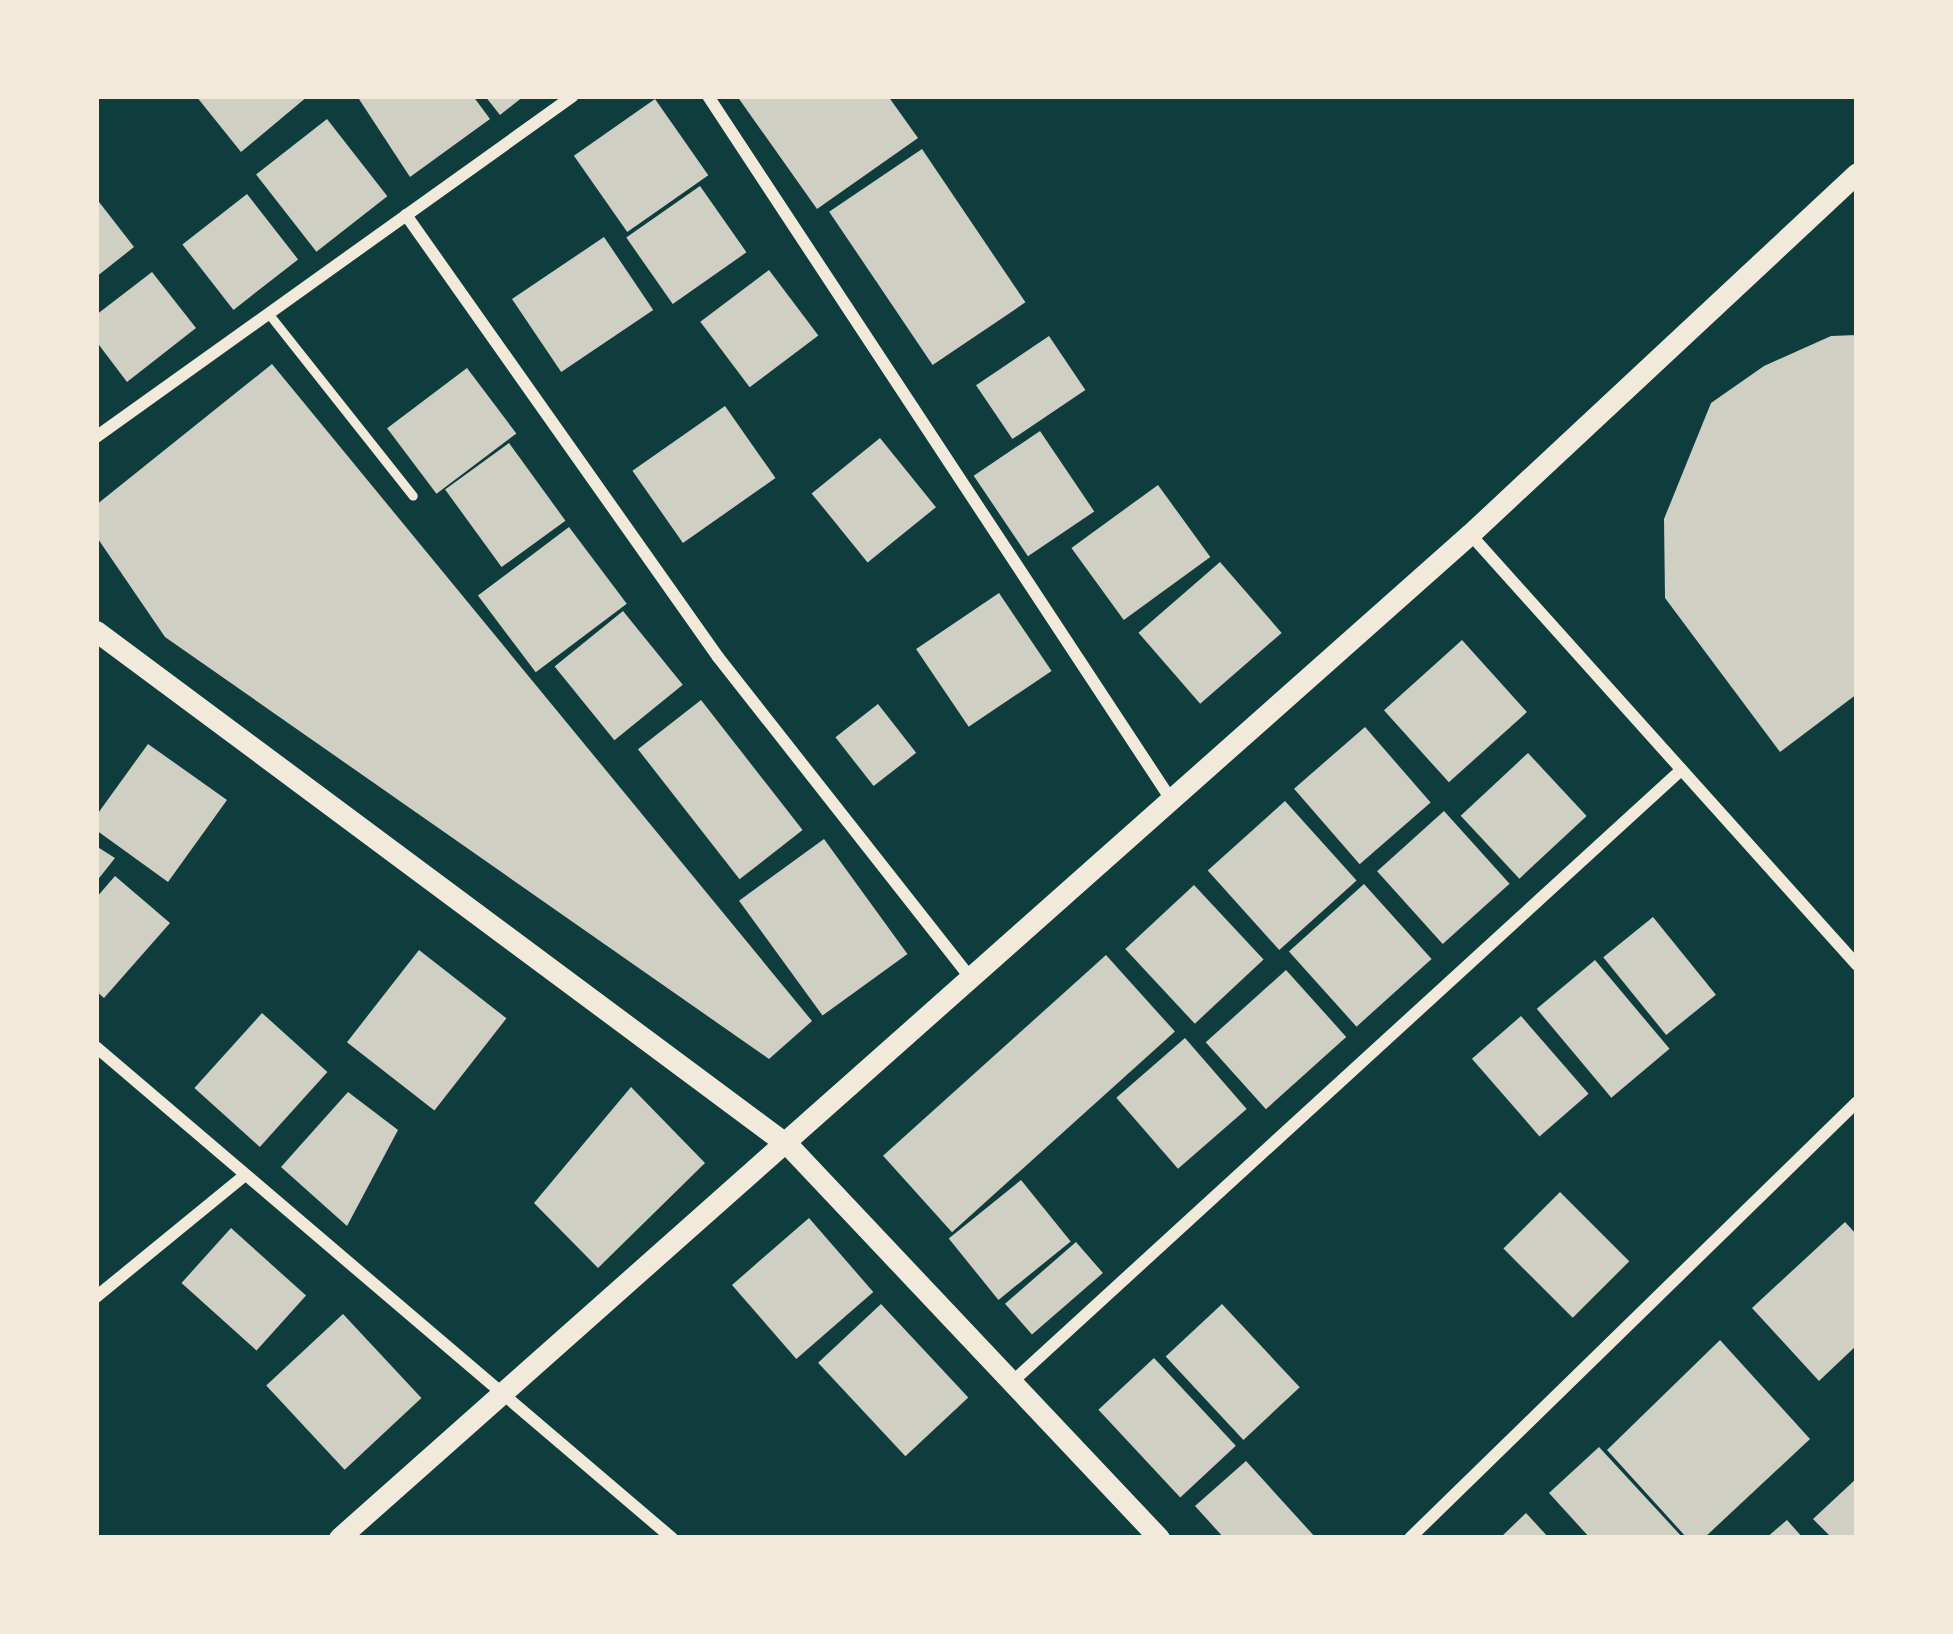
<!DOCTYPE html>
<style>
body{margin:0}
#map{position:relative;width:1953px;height:1634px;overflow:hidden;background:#0f3d3e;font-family:Karla,sans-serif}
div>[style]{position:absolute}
.building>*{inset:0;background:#cfcfc3;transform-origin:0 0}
.service>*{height:9px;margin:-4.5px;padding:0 4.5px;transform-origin:4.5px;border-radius:4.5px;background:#f1e9da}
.minor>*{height:12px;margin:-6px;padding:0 6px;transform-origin:6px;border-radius:6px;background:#f1e9da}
.tertiary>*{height:21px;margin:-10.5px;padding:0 10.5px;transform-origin:10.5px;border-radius:10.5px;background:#f1e9da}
span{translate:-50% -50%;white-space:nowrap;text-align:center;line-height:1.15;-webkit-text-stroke:10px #f1e9da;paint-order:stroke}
.frame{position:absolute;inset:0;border:99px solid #f1e9da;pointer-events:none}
</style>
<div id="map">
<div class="building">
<div style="clip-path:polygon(196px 96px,308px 96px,241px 152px)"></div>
<div style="clip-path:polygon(357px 96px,473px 96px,490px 119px,410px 177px)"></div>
<div style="clip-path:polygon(485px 96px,524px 96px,500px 115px)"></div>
<div style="clip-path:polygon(737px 96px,888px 96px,918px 138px,817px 209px)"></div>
<div style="left:655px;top:99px;width:93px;height:99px;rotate:55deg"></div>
<div style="left:327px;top:119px;width:98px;height:90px;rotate:52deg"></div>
<div style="left:922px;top:149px;width:185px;height:112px;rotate:56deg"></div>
<div style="left:700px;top:186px;width:81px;height:90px;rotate:55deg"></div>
<div style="left:247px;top:194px;width:83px;height:82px;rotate:52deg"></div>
<div style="clip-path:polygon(96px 198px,134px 247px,96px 277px)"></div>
<div style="left:604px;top:237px;width:88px;height:111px;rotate:56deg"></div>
<div style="left:769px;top:270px;width:82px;height:86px;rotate:53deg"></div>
<div style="clip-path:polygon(152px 272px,196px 328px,127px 382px,96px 341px,96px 315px)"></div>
<div style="clip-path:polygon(1857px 335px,1857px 694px,1780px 752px,1665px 598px,1664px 519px,1711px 403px,1764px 366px,1831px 336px)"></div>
<div style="left:1049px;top:336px;width:65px;height:88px;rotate:56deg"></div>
<div style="clip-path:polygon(272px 364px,812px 1021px,769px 1059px,165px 637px,96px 536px,96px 505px)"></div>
<div style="left:467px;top:368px;width:82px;height:100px;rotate:53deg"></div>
<div style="left:725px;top:406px;width:88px;height:113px;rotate:55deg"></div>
<div style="left:1040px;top:431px;width:97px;height:80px;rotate:56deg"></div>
<div style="left:880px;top:438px;width:89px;height:88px;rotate:51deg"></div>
<div style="left:509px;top:443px;width:96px;height:79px;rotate:54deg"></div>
<div style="left:1158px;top:485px;width:89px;height:107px;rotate:54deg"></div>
<div style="left:569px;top:527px;width:96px;height:114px;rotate:53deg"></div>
<div style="left:1220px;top:562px;width:94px;height:108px;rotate:49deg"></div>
<div style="left:999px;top:593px;width:94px;height:100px;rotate:56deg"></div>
<div style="left:623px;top:611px;width:95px;height:88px;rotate:51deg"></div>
<div style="left:1462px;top:640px;width:97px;height:105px;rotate:48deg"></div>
<div style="left:701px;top:700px;width:165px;height:80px;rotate:52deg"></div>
<div style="left:878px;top:704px;width:62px;height:54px;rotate:52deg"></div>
<div style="left:1365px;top:727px;width:100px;height:94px;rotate:49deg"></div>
<div style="clip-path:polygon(148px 744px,227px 800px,168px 882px,96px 830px,96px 816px)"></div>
<div style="left:1528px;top:753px;width:86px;height:92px;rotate:47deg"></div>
<div style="left:1285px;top:801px;width:107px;height:104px;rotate:48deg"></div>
<div style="left:1444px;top:811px;width:98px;height:90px;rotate:48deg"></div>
<div style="left:824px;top:839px;width:142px;height:105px;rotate:54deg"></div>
<div style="clip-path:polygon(96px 846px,115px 858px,96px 882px)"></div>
<div style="clip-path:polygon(115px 876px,170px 923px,104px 998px,96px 991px,96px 898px)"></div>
<div style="left:1364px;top:884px;width:101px;height:101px;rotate:48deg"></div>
<div style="left:1194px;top:885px;width:102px;height:94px;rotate:47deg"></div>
<div style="left:1653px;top:917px;width:100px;height:64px;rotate:51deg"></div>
<div style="left:419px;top:950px;width:111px;height:117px;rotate:38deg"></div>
<div style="left:1106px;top:955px;width:103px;height:300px;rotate:48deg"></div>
<div style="left:1595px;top:960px;width:116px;height:76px;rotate:50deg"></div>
<div style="left:1286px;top:970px;width:90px;height:108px;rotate:48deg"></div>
<div style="left:262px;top:1013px;width:88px;height:101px;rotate:42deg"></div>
<div style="left:1521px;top:1016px;width:103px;height:65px;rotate:49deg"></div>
<div style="left:1185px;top:1038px;width:94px;height:91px;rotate:49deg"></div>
<div style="clip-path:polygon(631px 1087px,705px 1163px,598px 1268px,534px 1203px)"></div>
<div style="clip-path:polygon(348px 1092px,398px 1130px,347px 1226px,281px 1167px)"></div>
<div style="left:1021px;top:1180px;width:79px;height:93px;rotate:51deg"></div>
<div style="left:1560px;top:1192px;width:98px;height:80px;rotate:45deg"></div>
<div style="left:809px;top:1218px;width:98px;height:102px;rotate:49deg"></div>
<div style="clip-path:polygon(1845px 1222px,1857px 1235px,1857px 1345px,1819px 1381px,1752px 1308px)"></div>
<div style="left:231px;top:1228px;width:101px;height:74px;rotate:42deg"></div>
<div style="left:1076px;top:1242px;width:41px;height:94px;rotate:49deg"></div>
<div style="left:881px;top:1304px;width:128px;height:86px;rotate:47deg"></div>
<div style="left:1222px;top:1304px;width:114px;height:77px;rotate:47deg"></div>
<div style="left:343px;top:1314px;width:115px;height:105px;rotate:47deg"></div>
<div style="clip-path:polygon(1720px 1340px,1810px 1439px,1704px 1538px,1687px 1538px,1607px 1450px)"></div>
<div style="left:1154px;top:1358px;width:120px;height:76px;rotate:47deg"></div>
<div style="clip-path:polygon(1599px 1447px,1683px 1538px,1590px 1538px,1549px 1493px)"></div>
<div style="clip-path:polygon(1246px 1461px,1316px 1538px,1224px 1538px,1195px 1506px)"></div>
<div style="clip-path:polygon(1857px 1478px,1857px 1538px,1832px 1538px,1813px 1519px)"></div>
<div style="clip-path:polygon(1526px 1513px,1549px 1538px,1500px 1538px)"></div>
<div style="clip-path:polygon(1787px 1520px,1803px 1538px,1766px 1538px)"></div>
</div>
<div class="service">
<div style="left:268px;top:313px;width:233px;rotate:51.6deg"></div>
</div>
<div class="minor">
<div style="left:708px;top:96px;width:844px;rotate:56.65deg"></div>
<div style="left:406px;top:215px;width:541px;rotate:54.78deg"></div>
<div style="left:718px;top:657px;width:411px;rotate:51.8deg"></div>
<div style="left:96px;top:437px;width:586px;rotate:-35.56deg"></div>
<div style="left:1470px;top:534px;width:579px;rotate:48.08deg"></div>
<div style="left:96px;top:1047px;width:757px;rotate:40.45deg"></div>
<div style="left:96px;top:1297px;width:191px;rotate:-39.3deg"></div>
<div style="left:1012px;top:1382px;width:907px;rotate:-42.45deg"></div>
<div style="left:1410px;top:1538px;width:624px;rotate:-44.29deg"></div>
</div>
<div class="tertiary">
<div style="left:96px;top:631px;width:863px;rotate:36.62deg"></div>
<div style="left:789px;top:1146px;width:539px;rotate:46.65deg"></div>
<div style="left:339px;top:1538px;width:1512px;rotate:-41.6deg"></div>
<div style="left:1470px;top:534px;width:529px;rotate:-43.01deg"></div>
</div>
<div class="frame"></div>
</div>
